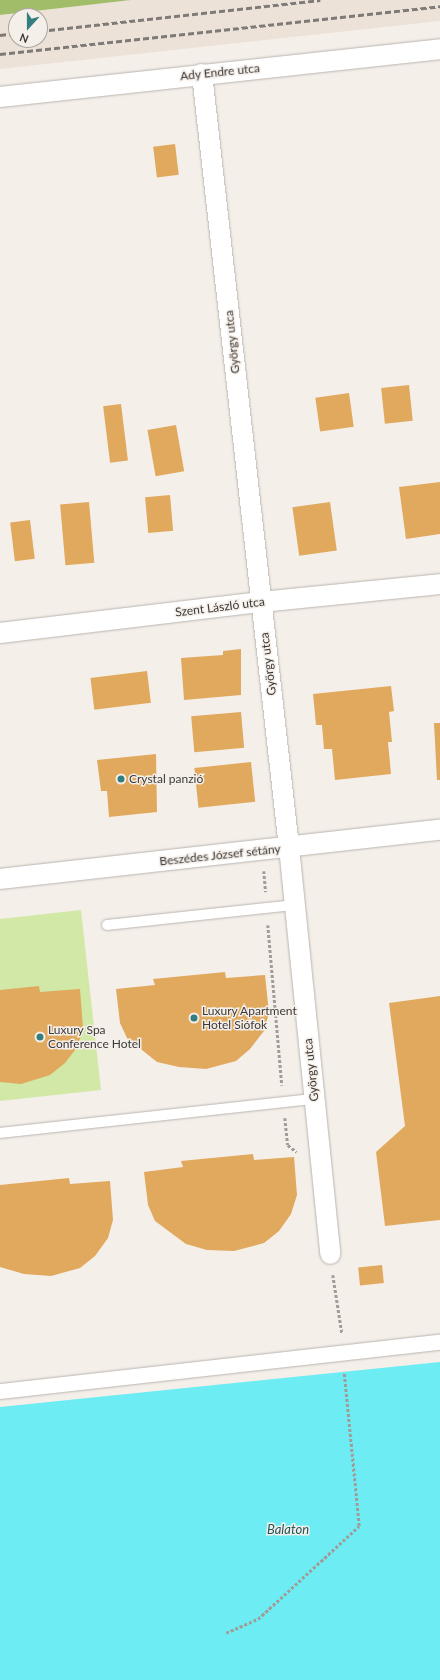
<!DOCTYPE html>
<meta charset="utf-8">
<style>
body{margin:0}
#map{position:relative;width:440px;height:1680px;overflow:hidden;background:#f5efea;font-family:Lato,sans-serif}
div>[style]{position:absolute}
.built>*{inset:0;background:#ede2d8}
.green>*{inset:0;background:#d1e8a6}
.forest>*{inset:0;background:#a2bd6a}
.water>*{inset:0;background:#6dedf3}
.building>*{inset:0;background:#e0a95d;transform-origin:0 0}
.path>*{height:2.5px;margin-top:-1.25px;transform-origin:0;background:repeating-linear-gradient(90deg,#a09c98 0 3px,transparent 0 5px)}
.roads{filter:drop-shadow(0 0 1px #bab4af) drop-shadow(0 0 1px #bab4af)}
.service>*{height:10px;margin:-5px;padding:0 5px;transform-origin:5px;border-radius:5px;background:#fff}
.pedestrian>*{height:15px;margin:-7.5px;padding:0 7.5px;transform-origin:7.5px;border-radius:7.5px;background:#fff}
.minor>*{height:20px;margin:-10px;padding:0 10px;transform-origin:10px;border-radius:10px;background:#fff}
.rail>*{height:3px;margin-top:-1.5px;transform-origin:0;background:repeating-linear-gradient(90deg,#7e7a77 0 6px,transparent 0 9px)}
.dots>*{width:11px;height:11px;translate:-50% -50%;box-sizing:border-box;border:2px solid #f5efea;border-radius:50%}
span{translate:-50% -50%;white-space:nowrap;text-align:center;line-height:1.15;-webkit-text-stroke:3px #f5efea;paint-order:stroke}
.street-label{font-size:12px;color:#3c3937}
.poi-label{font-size:12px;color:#3c3937}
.left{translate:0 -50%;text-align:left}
.water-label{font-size:13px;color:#21585a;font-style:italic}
.north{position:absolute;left:8px;top:8px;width:40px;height:40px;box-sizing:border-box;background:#f5efea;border:1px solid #aba6a2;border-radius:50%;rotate:201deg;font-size:11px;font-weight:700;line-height:16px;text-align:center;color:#3c3937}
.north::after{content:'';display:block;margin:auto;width:14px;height:18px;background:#357e7f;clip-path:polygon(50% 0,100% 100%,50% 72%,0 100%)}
</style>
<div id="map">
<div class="built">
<div style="clip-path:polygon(evenodd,131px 0,440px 0,440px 21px,0 69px,0 15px,131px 0,16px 16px,40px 16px,40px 40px,16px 40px,16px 16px)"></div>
</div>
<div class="green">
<div style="clip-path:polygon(81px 910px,101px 1090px,0 1101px,0 919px)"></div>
</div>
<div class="forest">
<div style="clip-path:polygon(0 0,131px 0,0 15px)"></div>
</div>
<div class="water">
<div style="clip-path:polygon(440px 1362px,440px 1680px,0 1680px,0 1407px)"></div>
</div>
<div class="building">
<div style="left:175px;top:144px;width:31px;height:22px;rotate:83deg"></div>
<div style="left:409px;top:385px;width:36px;height:28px;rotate:84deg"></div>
<div style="left:349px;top:393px;width:34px;height:34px;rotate:82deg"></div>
<div style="left:121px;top:404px;width:57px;height:18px;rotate:83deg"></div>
<div style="left:176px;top:425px;width:47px;height:29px;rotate:80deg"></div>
<div style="clip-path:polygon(440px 482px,440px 534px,406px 539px,399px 487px)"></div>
<div style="left:170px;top:495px;width:36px;height:25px;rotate:85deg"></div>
<div style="left:89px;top:502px;width:61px;height:29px;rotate:85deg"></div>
<div style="left:330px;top:502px;width:49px;height:38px;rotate:82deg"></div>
<div style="left:30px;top:520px;width:39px;height:20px;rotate:83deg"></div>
<div style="clip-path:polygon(241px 649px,241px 695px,184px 700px,181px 658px,223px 655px,223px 651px)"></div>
<div style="left:147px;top:671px;width:32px;height:57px;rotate:83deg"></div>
<div style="clip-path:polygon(391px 686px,394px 711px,389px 712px,392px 742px,388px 742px,391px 774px,335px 780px,332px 749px,324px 749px,322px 725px,316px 725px,313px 694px)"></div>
<div style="left:241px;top:712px;width:36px;height:50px;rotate:85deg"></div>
<div style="clip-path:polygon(434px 723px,440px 723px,440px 780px,437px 780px)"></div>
<div style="clip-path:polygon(156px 754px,157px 812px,109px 817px,107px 791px,101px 791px,97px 760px)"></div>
<div style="left:251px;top:762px;width:40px;height:57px;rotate:84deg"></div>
<div style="clip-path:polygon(225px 972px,226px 978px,265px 975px,269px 1013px,264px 1031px,250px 1049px,236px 1061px,206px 1069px,179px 1067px,157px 1062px,127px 1038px,120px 1023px,116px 989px,155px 985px,153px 979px)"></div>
<div style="clip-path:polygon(39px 986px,40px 992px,80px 989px,83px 1028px,78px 1046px,65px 1063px,50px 1075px,21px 1084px,0 1082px,0 990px)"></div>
<div style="clip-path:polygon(440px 996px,440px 1220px,385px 1226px,376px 1152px,405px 1126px,389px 1003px)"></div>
<div style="clip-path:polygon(253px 1154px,254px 1160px,294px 1157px,297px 1195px,291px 1214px,279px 1231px,264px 1243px,234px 1251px,207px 1250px,186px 1244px,155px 1221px,148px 1205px,144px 1172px,183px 1167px,181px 1161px)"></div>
<div style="clip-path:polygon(69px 1178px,70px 1184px,110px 1181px,113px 1220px,108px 1238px,95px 1256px,80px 1268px,51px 1276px,24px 1274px,0 1267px,0 1185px)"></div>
<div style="left:382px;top:1265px;width:18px;height:24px;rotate:84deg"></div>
</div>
<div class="path">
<div style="left:264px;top:871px;width:21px;rotate:85deg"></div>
<div style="left:268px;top:925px;width:161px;rotate:85deg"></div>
<div style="left:285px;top:1118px;width:27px;rotate:84deg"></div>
<div style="left:288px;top:1145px;width:11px;rotate:38deg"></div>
<div style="left:333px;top:1275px;width:59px;rotate:81.2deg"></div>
<div style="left:226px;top:1633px;width:35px;rotate:-24deg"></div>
<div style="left:258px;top:1619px;width:137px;rotate:-42.6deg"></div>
<div style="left:359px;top:1526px;width:155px;rotate:-95.6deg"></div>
</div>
<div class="roads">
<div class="service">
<div style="left:107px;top:925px;width:189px;rotate:-6.1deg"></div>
<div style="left:0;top:1133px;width:316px;rotate:-6.2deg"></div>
</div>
<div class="pedestrian">
<div style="left:0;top:1391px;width:443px;rotate:-6.4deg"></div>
</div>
<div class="minor">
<div style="left:202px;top:74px;width:778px;rotate:83.58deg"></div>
<div style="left:289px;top:847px;width:409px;rotate:84.2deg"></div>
<div style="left:0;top:97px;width:443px;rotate:-6.2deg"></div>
<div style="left:0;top:633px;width:263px;rotate:-6.8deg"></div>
<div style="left:261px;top:602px;width:180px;rotate:-5.7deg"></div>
<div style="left:0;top:879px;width:443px;rotate:-6.4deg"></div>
</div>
</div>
<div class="rail">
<div style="left:40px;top:31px;width:282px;rotate:-6.3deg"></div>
<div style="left:0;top:35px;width:16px;rotate:-7deg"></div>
<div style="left:0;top:54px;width:443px;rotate:-6.2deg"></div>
</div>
<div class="dots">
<div style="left:121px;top:779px;background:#357e7f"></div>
<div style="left:194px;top:1018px;background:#357e7f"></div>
<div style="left:40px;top:1037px;background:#357e7f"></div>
</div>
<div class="street-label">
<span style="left:220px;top:72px;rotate:-6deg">Ady Endre utca</span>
<span style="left:232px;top:342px;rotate:-96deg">György utca</span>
<span style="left:220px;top:607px;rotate:-7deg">Szent László utca</span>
<span style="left:268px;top:664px;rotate:-97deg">György utca</span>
<span style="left:220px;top:855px;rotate:-6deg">Beszédes József sétány</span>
<span style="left:311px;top:1070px;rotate:-96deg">György utca</span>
</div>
<div class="poi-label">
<span class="left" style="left:129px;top:779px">Crystal panzió</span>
<span class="left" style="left:202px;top:1018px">Luxury Apartment<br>Hotel Siófok</span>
<span class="left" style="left:48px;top:1037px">Luxury Spa<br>Conference Hotel</span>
</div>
<div class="water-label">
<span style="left:288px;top:1529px">Balaton</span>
</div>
<div class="north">N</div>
</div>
